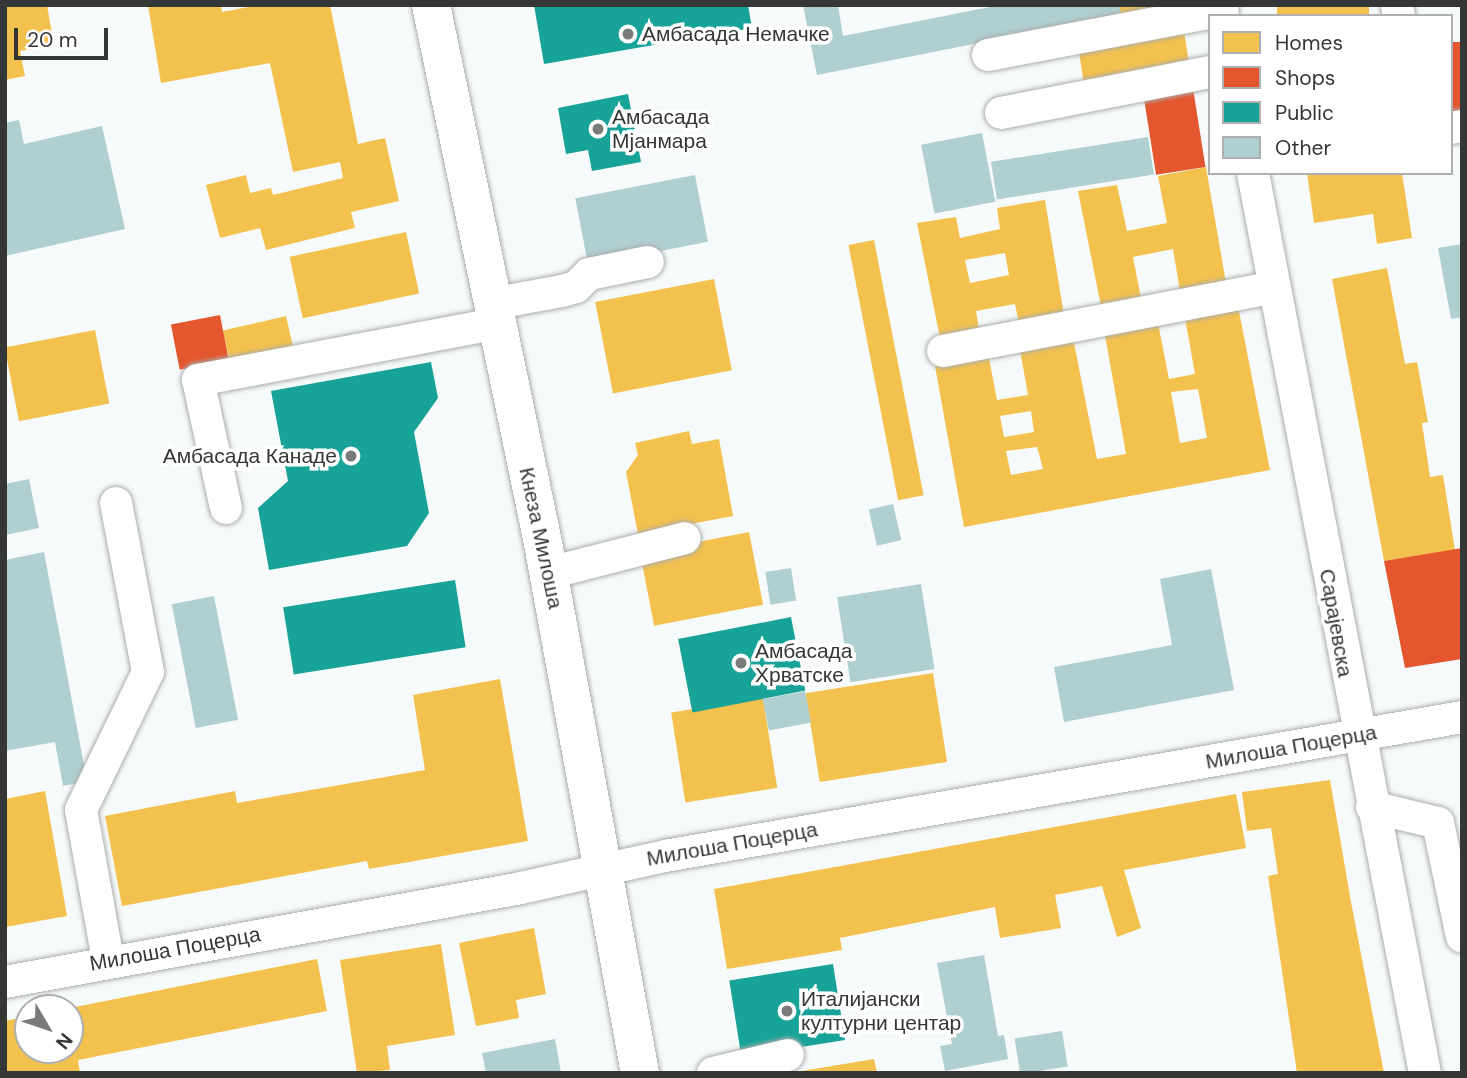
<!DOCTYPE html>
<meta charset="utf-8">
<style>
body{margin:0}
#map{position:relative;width:1467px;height:1078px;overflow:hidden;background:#f7fafa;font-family:"DM Sans",sans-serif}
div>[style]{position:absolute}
.homes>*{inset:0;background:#f2c14e;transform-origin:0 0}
.shops>*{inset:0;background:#e4572e;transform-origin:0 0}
.public>*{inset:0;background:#17a398;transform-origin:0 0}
.building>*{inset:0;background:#b0cfd1;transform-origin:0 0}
.roads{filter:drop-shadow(0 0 2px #abadad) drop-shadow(0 0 2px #abadad)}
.minor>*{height:32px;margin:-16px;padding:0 16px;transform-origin:16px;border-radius:16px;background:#fefefe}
.major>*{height:38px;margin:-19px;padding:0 19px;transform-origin:19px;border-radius:19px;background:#fefefe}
.dots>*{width:19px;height:19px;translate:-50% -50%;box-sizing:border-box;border:4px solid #fff;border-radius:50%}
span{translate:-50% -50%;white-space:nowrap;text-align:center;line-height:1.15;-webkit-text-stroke:7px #fff;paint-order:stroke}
.poi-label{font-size:21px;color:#353737}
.left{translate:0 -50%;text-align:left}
.right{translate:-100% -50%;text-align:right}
.street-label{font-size:21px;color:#353737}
.frame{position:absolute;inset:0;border:7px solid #353737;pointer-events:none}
.legend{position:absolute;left:1208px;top:14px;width:245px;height:161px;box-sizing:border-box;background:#fff;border:2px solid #aeafaf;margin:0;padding:9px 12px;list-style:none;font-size:21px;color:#353737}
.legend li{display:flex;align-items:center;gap:14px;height:35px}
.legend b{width:35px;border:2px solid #aeafaf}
.north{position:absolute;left:14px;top:994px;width:70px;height:70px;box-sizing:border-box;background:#fff;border:2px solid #aeafaf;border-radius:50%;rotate:129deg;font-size:19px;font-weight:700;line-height:28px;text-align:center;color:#353737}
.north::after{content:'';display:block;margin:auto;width:24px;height:32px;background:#797b7b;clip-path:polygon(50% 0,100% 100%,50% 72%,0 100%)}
.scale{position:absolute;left:14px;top:28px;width:94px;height:32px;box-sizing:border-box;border:4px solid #353737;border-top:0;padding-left:9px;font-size:21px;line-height:24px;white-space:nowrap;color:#353737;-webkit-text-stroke:5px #fff;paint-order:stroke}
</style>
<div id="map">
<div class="homes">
<div style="clip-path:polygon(5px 5px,47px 5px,54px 45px,20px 51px,25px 76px,5px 80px)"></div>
<div style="clip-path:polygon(148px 5px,221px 5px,222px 12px,259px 5px,330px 5px,358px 144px,385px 138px,399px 201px,351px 212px,355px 228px,266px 250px,260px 228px,220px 238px,206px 185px,246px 175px,250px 193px,271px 188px,273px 195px,343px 178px,340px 162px,293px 172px,270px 63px,161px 83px)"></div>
<div style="clip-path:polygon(1119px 5px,1178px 5px,1123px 25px)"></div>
<div style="left:1277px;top:5px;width:92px;height:11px"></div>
<div style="left:1183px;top:25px;width:46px;height:107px;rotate:81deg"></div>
<div style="clip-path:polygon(1206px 167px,1227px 289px,1181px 297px,1173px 249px,1133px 257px,1142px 303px,1102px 311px,1078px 191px,1117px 185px,1127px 231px,1167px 223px,1158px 176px)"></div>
<div style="clip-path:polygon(1307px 173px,1402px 173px,1412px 238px,1377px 244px,1373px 214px,1314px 223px)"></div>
<div style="clip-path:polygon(evenodd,1045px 200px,1065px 321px,1020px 329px,1015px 304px,976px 311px,980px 335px,941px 343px,917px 223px,956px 217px,960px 238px,1000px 229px,997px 208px,1045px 200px,1005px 253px,1009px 275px,970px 283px,965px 260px,1005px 253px)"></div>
<div style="left:406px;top:232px;width:63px;height:119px;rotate:78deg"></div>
<div style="left:874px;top:240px;width:260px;height:26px;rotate:79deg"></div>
<div style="clip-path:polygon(1387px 268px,1405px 364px,1417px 362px,1428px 422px,1422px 423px,1430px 477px,1443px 475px,1455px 550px,1384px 561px,1332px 279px)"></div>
<div style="left:714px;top:279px;width:93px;height:121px;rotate:79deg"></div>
<div style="clip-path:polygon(evenodd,1238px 306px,1270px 470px,964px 527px,935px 366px,988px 353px,997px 400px,1028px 395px,1020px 350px,1073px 338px,1097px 459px,1126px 454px,1105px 335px,1158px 323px,1169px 379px,1195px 374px,1185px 318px,1238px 306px,1198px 389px,1207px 438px,1180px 443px,1171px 392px,1198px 389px,1238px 306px,1031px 411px,1034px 432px,1004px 437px,1000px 416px,1031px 411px,1238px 306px,1037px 447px,1043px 469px,1011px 475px,1006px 451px,1037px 447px)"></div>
<div style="left:286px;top:316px;width:31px;height:65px;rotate:77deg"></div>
<div style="left:95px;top:330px;width:75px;height:92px;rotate:79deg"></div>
<div style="clip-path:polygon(689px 431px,692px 444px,719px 439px,733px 516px,638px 534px,626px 472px,638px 455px,635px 443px)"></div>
<div style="left:749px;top:532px;width:74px;height:111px;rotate:79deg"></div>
<div style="left:933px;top:673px;width:90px;height:129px;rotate:81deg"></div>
<div style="clip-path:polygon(500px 679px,528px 841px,369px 869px,367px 861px,122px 906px,105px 816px,235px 791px,237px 803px,425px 770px,413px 695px)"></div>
<div style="left:763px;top:698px;width:91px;height:93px;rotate:81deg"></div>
<div style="clip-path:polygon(1330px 780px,1351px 902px,1384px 1073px,1297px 1073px,1268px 876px,1278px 874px,1271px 828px,1247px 831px,1242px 792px)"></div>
<div style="clip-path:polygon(45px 791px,67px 916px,5px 927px,5px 799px)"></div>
<div style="clip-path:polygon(1236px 794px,1246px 848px,1124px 870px,1141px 928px,1117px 937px,1102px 886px,1055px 895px,1061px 928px,1000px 938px,995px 907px,840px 938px,842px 950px,727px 969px,714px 889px)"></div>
<div style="clip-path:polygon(534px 928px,546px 994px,516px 1000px,519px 1018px,476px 1026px,459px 943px)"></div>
<div style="clip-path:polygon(441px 944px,455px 1035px,387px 1046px,390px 1070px,357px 1073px,340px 960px)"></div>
<div style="clip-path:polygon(317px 959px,327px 1011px,78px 1060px,80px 1073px,5px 1073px,5px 1021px,28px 1016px,28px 1050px,70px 1050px,70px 1008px)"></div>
<div style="clip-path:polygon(874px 1059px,877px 1073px,802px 1073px,802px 1071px)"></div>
</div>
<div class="shops">
<div style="left:1462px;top:42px;width:74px;height:11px;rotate:90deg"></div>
<div style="left:1192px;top:82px;width:86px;height:50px;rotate:81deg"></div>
<div style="left:220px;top:315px;width:46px;height:50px;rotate:79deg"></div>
<div style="clip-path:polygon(1462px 548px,1462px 659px,1405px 668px,1384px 561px)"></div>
</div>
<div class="public">
<div style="clip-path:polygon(534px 5px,748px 5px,752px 28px,544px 64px)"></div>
<div style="clip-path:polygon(628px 94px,641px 162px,592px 171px,588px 150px,566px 154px,558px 108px)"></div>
<div style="clip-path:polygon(431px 362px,438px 398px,414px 432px,429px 513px,407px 546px,269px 570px,258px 508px,288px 481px,271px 391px)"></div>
<div style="left:455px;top:580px;width:68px;height:174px;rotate:81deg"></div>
<div style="left:791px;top:617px;width:75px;height:115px;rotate:79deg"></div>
<div style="left:833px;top:964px;width:77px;height:105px;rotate:81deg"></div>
</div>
<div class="building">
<div style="clip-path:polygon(803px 5px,838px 5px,843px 36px,1000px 5px,1119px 5px,1123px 25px,984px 42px,817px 75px)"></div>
<div style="clip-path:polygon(19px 120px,24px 144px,102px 126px,125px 229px,5px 256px,5px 123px)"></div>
<div style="left:982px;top:133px;width:70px;height:62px;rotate:79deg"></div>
<div style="left:1148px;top:137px;width:38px;height:159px;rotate:81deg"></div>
<div style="left:695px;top:175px;width:68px;height:122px;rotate:79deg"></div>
<div style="clip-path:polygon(1462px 244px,1462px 317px,1451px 319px,1438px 248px)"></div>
<div style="clip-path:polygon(29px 479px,39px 528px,5px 535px,5px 484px)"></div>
<div style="left:893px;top:504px;width:37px;height:25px;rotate:77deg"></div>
<div style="clip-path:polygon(44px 552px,87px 781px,63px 786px,55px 742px,5px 751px,5px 560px)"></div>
<div style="left:791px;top:568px;width:33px;height:26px;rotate:81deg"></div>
<div style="clip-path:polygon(1211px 569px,1234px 690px,1064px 722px,1054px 667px,1172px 645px,1160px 579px)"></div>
<div style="left:921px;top:584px;width:86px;height:85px;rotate:81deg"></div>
<div style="left:214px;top:596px;width:126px;height:43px;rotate:79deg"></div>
<div style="left:805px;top:691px;width:32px;height:43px;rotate:79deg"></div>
<div style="clip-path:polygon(984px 955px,998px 1036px,1004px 1035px,1008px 1059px,945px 1071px,940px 1046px,952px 1044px,937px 963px)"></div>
<div style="left:1062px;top:1031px;width:36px;height:48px;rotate:81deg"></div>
<div style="clip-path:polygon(555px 1039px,561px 1073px,486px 1073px,482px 1053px)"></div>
</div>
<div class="roads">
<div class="minor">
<div style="left:1397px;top:5px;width:11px;rotate:80deg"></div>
<div style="left:988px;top:55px;width:239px;rotate:-10.8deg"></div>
<div style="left:1001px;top:113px;width:213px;rotate:-11.1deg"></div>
<div style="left:1451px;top:128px;width:11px;rotate:-10deg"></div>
<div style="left:1253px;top:173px;width:916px;rotate:79.18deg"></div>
<div style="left:491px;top:304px;width:72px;rotate:-10.4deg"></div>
<div style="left:562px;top:291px;width:15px;rotate:-16deg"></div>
<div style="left:576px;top:287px;width:18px;rotate:-45deg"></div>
<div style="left:589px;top:274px;width:60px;rotate:-11.5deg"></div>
<div style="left:943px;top:351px;width:337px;rotate:-10.9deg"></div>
<div style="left:226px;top:508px;width:131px;rotate:-102.3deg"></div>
<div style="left:198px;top:380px;width:301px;rotate:-10.7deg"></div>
<div style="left:549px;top:573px;width:140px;rotate:-14.4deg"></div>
<div style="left:1372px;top:807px;width:68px;rotate:13.6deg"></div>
<div style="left:1438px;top:823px;width:116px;rotate:78.1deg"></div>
<div style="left:108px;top:960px;width:152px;rotate:-100.2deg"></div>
<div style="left:81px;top:810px;width:153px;rotate:-64.1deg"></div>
<div style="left:148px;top:672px;width:172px;rotate:-100.7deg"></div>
<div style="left:5px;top:982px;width:524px;rotate:-10.32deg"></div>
<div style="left:521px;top:888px;width:148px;rotate:-12.5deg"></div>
<div style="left:665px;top:856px;width:809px;rotate:-9.89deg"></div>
<div style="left:713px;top:1073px;width:77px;rotate:-13.5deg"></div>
</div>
<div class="major">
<div style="left:431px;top:5px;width:544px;rotate:78.24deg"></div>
<div style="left:542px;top:538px;width:544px;rotate:79.62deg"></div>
</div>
</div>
<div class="dots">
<div style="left:628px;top:34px;background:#797b7b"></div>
<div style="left:598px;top:129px;background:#797b7b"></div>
<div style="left:351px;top:456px;background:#797b7b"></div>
<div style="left:741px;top:663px;background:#797b7b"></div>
<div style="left:787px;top:1011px;background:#797b7b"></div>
</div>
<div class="poi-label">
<span class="left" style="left:642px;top:34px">Амбасада Немачке</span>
<span class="left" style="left:612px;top:129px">Амбасада<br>Мјанмара</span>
<span class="right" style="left:337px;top:456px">Амбасада Канаде</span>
<span class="left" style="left:755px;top:663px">Амбасада<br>Хрватске</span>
<span class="left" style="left:801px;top:1011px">Италијански<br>културни центар</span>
</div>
<div class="street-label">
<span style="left:541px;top:538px;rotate:78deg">Кнеза Милоша</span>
<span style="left:1336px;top:623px;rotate:80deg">Сарајевска</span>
<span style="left:1291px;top:747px;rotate:-10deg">Милоша Поцерца</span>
<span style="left:732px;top:844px;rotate:-10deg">Милоша Поцерца</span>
<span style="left:175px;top:949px;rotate:-10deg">Милоша Поцерца</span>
</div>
<div class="frame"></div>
<ul class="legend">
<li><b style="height:19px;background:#f2c14e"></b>Homes</li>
<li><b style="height:19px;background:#e4572e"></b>Shops</li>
<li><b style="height:19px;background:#17a398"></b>Public</li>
<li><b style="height:19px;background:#b0cfd1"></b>Other</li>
</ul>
<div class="north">N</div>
<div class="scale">20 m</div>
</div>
